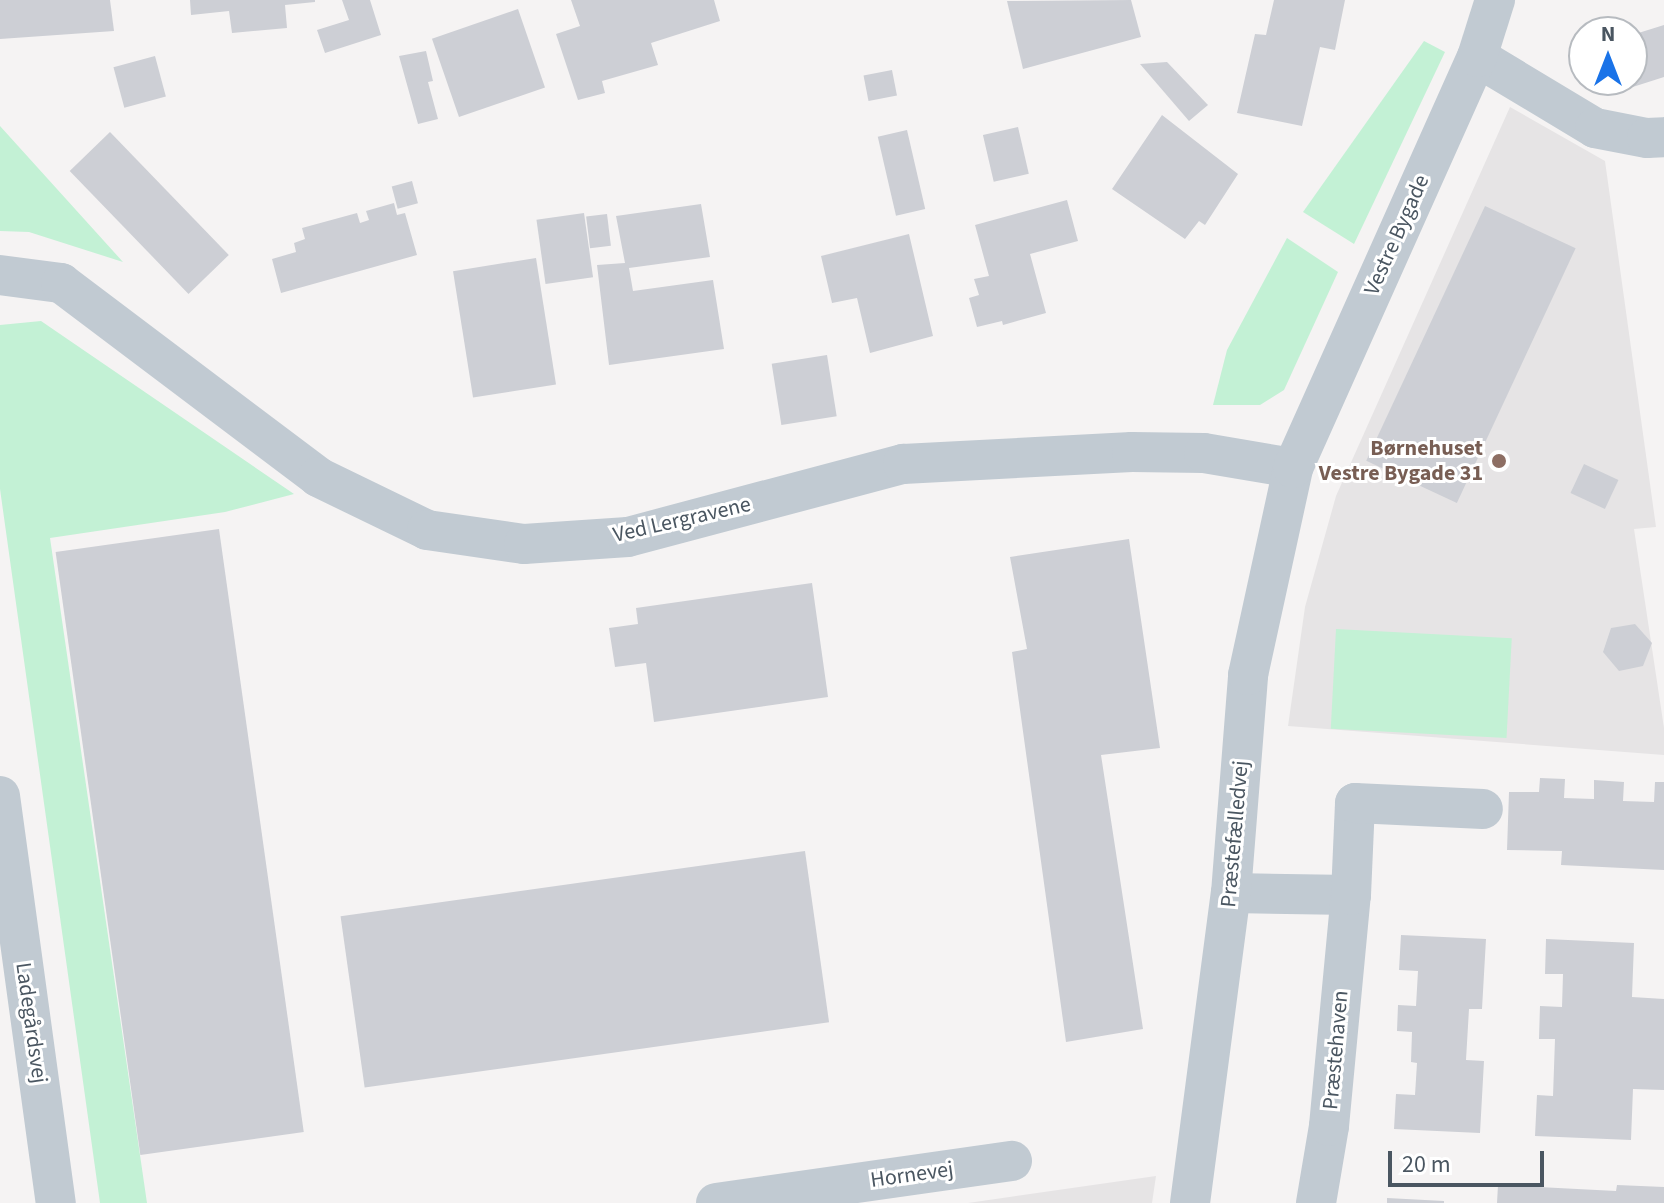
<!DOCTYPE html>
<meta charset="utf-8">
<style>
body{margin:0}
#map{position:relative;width:1664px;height:1203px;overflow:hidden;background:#f5f3f3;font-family:"Source Sans 3",sans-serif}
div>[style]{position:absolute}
.education>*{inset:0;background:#e6e4e5}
.green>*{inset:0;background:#c3f1d5;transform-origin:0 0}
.building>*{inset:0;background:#cdcfd5;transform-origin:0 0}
.street>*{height:40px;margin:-20px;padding:0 20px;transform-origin:20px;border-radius:20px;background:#c1cad2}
.dots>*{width:22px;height:22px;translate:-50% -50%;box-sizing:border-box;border:4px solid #fff;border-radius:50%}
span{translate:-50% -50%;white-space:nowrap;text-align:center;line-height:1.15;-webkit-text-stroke:6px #fff;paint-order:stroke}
.street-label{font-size:22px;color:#4a5661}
.education-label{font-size:22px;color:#785e54;font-weight:700}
.right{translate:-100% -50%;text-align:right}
.north{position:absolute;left:1568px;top:16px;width:80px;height:80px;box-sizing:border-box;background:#fff;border:2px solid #b7bbc0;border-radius:50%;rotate:0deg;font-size:22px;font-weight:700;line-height:32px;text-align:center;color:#4a5661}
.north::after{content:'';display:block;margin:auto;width:28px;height:36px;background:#1a73e8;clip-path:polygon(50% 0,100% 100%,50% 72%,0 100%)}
.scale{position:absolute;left:1388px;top:1151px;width:156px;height:36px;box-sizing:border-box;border:4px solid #4a5661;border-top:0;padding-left:10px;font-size:24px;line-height:28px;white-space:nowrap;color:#4a5661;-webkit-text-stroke:6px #fff;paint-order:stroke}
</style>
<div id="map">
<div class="education">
<div style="clip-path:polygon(1510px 107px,1605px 161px,1656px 527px,1634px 529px,1664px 728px,1664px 755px,1288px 726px,1305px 607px,1336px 496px)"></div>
<div style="clip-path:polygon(1156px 1176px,1152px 1203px,968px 1203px)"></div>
</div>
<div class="green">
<div style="clip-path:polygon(1424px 41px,1445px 52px,1354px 244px,1303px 212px)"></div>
<div style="clip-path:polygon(0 126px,123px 262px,29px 232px,0 231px)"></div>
<div style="clip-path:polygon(1287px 238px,1338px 272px,1284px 390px,1260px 405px,1213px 405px,1227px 350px)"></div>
<div style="clip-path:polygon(41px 321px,294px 494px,225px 512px,50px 538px,147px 1203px,100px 1203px,0 489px,0 325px)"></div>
<div style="left:1336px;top:629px;width:176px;height:100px;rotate:3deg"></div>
</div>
<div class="building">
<div style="clip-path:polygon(0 0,110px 0,114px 31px,0 39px)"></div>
<div style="clip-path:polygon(190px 0,315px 0,315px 2px,285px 5px,287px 28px,232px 33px,229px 11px,191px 15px)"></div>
<div style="clip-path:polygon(342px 0,370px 0,381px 35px,325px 53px,317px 30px,349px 20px)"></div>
<div style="clip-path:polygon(571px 0,714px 0,720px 21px,651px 43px,658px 65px,602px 81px,605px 93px,578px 100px,556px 34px,580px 26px)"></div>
<div style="clip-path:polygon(1131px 0,1141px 37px,1023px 69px,1007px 1px)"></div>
<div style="clip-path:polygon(1274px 0,1345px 0,1335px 50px,1320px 47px,1302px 126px,1237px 113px,1255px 34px,1266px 35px)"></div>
<div style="left:518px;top:9px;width:83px;height:91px;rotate:71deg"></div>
<div style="clip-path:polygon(1664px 25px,1664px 77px,1614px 93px,1610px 80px,1632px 80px,1632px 35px)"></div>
<div style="clip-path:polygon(426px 51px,433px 81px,428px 82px,438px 119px,418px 124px,399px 56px)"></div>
<div style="left:155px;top:56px;width:42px;height:43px;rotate:75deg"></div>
<div style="clip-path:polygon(1167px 62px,1208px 105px,1189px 121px,1140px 64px)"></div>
<div style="left:892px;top:70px;width:26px;height:29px;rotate:79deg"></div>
<div style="clip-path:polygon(1162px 115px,1238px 174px,1205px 225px,1199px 221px,1185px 239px,1112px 189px)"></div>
<div style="left:1018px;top:127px;width:48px;height:36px;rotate:77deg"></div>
<div style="left:907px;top:130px;width:81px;height:30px;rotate:77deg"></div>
<div style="left:110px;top:132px;width:171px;height:56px;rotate:46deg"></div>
<div style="left:412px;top:181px;width:23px;height:21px;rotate:75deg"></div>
<div style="clip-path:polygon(1067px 200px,1078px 241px,1030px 254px,1046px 313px,1003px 325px,1002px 321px,977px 327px,969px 298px,979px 295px,974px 279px,989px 276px,975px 225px)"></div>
<div style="clip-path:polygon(394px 203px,397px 215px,405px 213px,417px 255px,281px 293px,272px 259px,296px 252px,294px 243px,305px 239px,302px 228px,357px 213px,360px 223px,369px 220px,366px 211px)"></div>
<div style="clip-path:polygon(701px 204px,710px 257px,629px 268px,633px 291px,713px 280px,724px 349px,609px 365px,597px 265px,625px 263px,616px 216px)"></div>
<div style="left:1485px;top:206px;width:100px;height:281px;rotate:25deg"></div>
<div style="left:584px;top:213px;width:65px;height:48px;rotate:82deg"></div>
<div style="left:607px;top:214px;width:32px;height:21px;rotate:83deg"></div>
<div style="clip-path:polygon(909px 234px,933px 336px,870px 353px,857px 298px,832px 303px,821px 256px)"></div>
<div style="left:536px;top:258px;width:128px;height:84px;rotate:81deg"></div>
<div style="left:827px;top:355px;width:62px;height:56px;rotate:81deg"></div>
<div style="left:1584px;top:464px;width:38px;height:32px;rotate:25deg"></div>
<div style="left:219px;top:529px;width:609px;height:165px;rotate:82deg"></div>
<div style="clip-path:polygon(1129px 539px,1160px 748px,1101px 755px,1143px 1029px,1066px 1042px,1012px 652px,1027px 649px,1010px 557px)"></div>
<div style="clip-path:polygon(812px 583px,828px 697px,654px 722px,646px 663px,615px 667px,609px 628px,638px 624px,636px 608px)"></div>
<div style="clip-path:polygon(1635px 624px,1652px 643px,1643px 666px,1619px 671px,1603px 652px,1611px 628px)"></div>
<div style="clip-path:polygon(1540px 778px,1565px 779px,1564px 798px,1594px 799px,1594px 780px,1624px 782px,1623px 801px,1654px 802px,1655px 782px,1664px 782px,1664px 870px,1561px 865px,1562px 851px,1507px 850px,1509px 792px,1539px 792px)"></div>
<div style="left:805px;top:851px;width:173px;height:469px;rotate:82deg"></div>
<div style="clip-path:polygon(1401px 935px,1486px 939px,1482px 1009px,1469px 1009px,1466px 1060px,1484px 1061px,1480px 1133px,1394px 1129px,1396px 1094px,1415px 1095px,1417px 1063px,1411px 1062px,1412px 1032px,1397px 1031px,1398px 1005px,1416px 1006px,1418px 971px,1399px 970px)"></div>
<div style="clip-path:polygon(1546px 939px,1634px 943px,1632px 997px,1664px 999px,1664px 1090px,1633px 1089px,1631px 1140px,1535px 1136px,1537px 1095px,1553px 1096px,1555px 1039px,1539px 1039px,1540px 1006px,1562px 1007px,1563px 974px,1545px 974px)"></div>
<div style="clip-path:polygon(1498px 1185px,1616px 1191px,1617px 1185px,1664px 1187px,1664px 1203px,1497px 1203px)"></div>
<div style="clip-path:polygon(1387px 1198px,1444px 1201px,1444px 1203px,1387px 1203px)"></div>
</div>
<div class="street">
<div style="left:1477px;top:57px;width:138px;rotate:31deg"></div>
<div style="left:1595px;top:128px;width:53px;rotate:10.9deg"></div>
<div style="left:1647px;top:138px;width:17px;rotate:-3deg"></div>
<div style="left:0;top:275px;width:62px;rotate:7.5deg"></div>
<div style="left:61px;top:283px;width:322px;rotate:37deg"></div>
<div style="left:318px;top:477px;width:121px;rotate:25.9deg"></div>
<div style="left:427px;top:530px;width:98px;rotate:8.2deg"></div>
<div style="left:524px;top:544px;width:104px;rotate:-3.9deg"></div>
<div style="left:628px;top:537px;width:285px;rotate:-14.9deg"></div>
<div style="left:903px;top:464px;width:229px;rotate:-3deg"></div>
<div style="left:1132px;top:452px;width:72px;rotate:0.8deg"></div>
<div style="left:1204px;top:453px;width:90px;rotate:9.6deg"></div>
<div style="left:0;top:796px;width:411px;rotate:82.2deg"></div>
<div style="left:1231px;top:893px;width:120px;rotate:1deg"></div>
<div style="left:716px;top:1203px;width:299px;rotate:-8.1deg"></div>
<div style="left:1190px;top:1203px;width:313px;rotate:-82.5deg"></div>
<div style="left:1231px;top:893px;width:219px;rotate:-85.5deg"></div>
<div style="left:1248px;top:675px;width:212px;rotate:-77.7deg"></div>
<div style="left:1293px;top:468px;width:450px;rotate:-65.9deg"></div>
<div style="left:1477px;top:57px;width:60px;rotate:-72.5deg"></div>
<div style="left:1316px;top:1203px;width:78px;rotate:-80.4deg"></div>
<div style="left:1329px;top:1126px;width:232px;rotate:-84.6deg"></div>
<div style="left:1351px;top:895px;width:92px;rotate:-87.5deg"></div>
<div style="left:1355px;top:803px;width:128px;rotate:2.7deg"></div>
</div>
<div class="dots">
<div style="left:1499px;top:461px;background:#8d6e63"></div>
</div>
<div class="street-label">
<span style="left:1397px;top:235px;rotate:-66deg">Vestre Bygade</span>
<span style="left:682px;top:520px;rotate:-13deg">Ved Lergravene</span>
<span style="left:1235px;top:834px;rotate:-85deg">Præstefælledvej</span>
<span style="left:31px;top:1023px;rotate:82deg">Ladegårdsvej</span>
<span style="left:1336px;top:1050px;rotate:-85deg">Præstehaven</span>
<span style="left:912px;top:1175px;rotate:-8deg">Hornevej</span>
</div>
<div class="education-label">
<span class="right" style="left:1483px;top:461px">Børnehuset<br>Vestre Bygade 31</span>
</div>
<div class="north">N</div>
<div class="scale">20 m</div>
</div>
